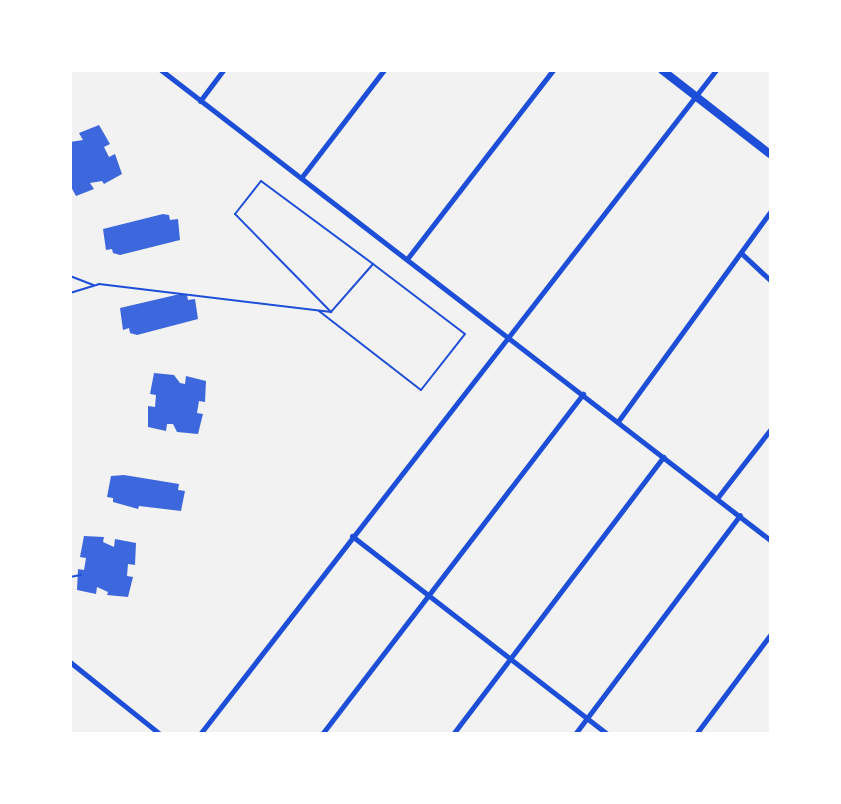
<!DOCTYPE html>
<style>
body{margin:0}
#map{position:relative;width:841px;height:804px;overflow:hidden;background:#f2f2f2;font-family:Inter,sans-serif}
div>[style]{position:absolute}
.building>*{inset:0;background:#3d67dc}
.service>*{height:2px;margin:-1px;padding:0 1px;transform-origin:1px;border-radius:1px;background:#1d4ed8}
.minor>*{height:5px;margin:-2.5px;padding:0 2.5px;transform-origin:2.5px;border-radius:2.5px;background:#1d4ed8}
.secondary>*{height:8px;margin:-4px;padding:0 4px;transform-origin:4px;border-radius:4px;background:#1d4ed8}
span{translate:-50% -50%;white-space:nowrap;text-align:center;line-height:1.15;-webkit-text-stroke:4.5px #fff;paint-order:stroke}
.frame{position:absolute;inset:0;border:72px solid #fff;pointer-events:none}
</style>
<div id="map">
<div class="building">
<div style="clip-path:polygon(99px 125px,110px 144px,104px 147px,109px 157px,115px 154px,122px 174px,104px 184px,102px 181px,90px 183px,94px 189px,76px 196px,70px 185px,70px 142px,83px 140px,79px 133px)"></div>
<div style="clip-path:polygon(163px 214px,169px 215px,170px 220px,178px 219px,180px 240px,120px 255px,113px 253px,112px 249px,106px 250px,103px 229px)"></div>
<div style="clip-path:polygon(180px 294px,187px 295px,188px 300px,195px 299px,198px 319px,137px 335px,130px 333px,129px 328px,123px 330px,120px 308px)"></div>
<div style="clip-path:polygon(154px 373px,174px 375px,180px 383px,185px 384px,186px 376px,206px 381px,205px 402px,199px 401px,197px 413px,203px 414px,198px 434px,177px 432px,173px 424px,167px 424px,166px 431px,148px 427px,148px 406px,155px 407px,156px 395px,150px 394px)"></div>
<div style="clip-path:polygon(124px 475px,179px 484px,178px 490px,185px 491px,181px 511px,139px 506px,138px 509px,113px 502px,113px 498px,107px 497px,111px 476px)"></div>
<div style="clip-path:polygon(84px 536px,104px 537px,103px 542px,114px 547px,115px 539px,136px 543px,135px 565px,128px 564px,127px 576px,133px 577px,128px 597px,107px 595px,108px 592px,97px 587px,96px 594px,77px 590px,78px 569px,84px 570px,86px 558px,80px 557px)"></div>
</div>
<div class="service">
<div style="left:261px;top:181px;width:139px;rotate:36.5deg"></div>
<div style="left:373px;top:264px;width:64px;rotate:131.2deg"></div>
<div style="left:331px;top:312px;width:137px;rotate:-134.4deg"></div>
<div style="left:235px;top:214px;width:42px;rotate:-51.8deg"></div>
<div style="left:70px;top:276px;width:25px;rotate:21deg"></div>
<div style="left:70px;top:293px;width:30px;rotate:-17deg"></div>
<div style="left:99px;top:284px;width:234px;rotate:6.9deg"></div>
<div style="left:319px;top:311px;width:129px;rotate:37.8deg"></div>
<div style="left:421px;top:390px;width:71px;rotate:-51.8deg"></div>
<div style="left:465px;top:334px;width:116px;rotate:-142.7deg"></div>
<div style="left:70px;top:577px;width:11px;rotate:-10deg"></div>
</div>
<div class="minor">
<div style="left:161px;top:70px;width:769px;rotate:37.66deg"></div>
<div style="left:200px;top:101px;width:39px;rotate:-53deg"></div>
<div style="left:301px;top:178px;width:136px;rotate:-52.5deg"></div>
<div style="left:741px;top:253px;width:40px;rotate:43deg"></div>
<div style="left:407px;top:259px;width:239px;rotate:-52.3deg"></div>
<div style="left:619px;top:420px;width:257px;rotate:-54deg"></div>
<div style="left:718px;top:497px;width:85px;rotate:-52.2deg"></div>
<div style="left:352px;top:536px;width:323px;rotate:37.8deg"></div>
<div style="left:70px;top:662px;width:115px;rotate:38.7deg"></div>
<div style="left:200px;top:734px;width:841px;rotate:-52.15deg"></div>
<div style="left:322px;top:734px;width:429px;rotate:-52.5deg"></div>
<div style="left:453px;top:734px;width:348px;rotate:-52.8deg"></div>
<div style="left:575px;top:734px;width:274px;rotate:-53deg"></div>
<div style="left:696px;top:734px;width:124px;rotate:-53.2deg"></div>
</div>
<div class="secondary">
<div style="left:662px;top:70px;width:137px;rotate:37.9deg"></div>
</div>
<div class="frame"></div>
</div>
